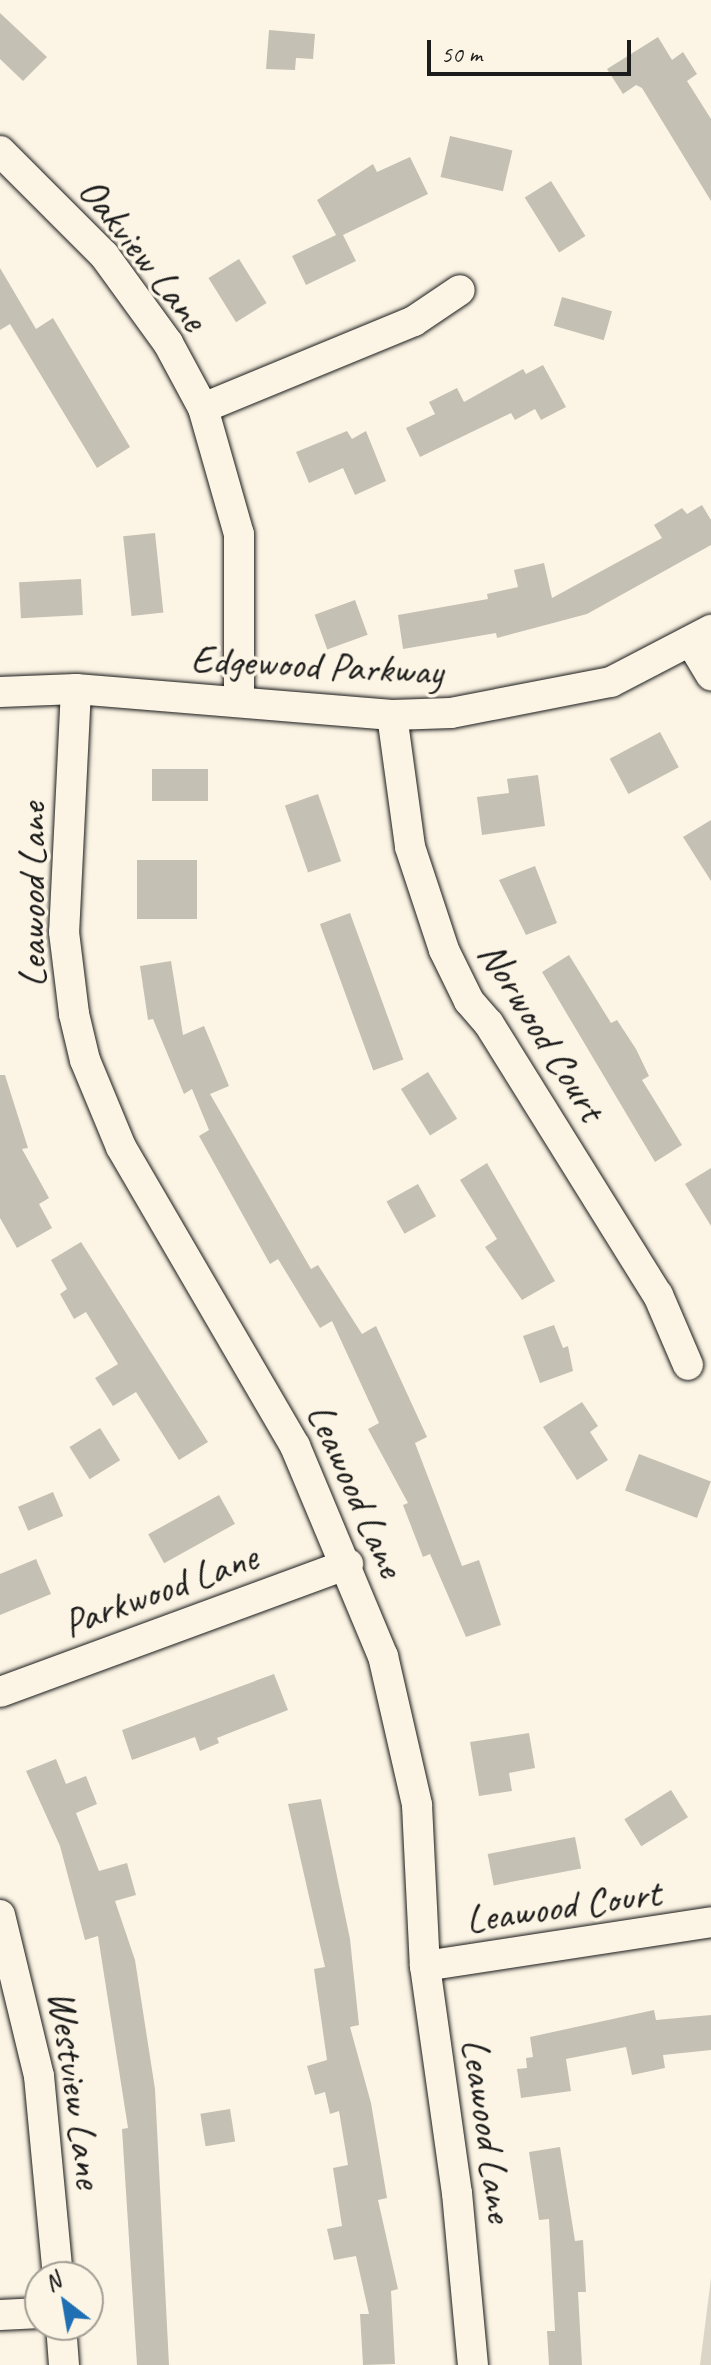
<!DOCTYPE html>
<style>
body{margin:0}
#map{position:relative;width:711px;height:2365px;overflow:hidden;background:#fcf5e5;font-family:Caveat,sans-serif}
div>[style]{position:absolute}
.green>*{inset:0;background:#dbd5c8}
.building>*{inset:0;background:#c4c0b3;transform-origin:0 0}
.roads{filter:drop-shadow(0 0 2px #1c1c1c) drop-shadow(0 0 2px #1c1c1c)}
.street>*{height:30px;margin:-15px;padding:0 15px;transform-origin:15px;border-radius:15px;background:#fcf5e5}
span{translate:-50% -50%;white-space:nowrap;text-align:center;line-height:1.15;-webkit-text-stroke:7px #fcf5e5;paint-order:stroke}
.street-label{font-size:40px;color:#1c1c1c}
.north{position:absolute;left:24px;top:2261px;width:80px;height:80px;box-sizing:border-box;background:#fcf5e5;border:2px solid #a29e95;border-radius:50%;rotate:329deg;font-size:22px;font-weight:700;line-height:32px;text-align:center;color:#1c1c1c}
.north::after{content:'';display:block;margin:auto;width:28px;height:36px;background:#1f6fb2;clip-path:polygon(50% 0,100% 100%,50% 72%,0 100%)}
.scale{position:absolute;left:427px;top:40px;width:204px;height:36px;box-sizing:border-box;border:4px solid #1c1c1c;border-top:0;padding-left:10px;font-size:24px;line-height:28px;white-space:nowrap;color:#1c1c1c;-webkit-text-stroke:6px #fcf5e5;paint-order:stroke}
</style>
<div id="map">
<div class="green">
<div style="clip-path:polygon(711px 2278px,711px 2365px,700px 2365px)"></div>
</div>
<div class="building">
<div style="clip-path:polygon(0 13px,47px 57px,23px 81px,0 59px)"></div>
<div style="clip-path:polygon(269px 30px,315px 34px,313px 59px,296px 58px,295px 70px,266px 69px)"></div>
<div style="clip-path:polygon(658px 37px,672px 60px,683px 52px,697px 74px,687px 81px,711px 119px,711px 201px,642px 88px,636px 85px,623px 94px,607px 69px)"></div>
<div style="left:450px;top:136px;width:64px;height:42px;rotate:13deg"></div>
<div style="clip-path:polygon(410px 157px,428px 194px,343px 235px,356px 261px,306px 285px,292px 256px,336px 235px,317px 200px,373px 164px,377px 172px)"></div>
<div style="left:551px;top:181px;width:65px;height:31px;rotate:58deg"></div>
<div style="left:239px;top:259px;width:52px;height:36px;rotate:58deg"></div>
<div style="clip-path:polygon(0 268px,36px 329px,53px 318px,130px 447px,97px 468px,10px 324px,0 330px)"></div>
<div style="left:562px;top:297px;width:52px;height:30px;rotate:16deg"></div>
<div style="clip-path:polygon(543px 365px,566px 407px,541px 420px,535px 409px,515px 420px,511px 413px,420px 457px,406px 428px,435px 414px,429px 402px,457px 388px,464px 402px,523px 369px,526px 374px)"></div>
<div style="clip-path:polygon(347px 431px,352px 439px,366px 431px,386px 481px,355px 495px,343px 468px,309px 483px,296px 452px)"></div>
<div style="clip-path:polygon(702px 505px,711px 520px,711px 545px,587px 614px,497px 638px,496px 633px,403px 649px,398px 615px,488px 599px,487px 594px,518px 587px,514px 570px,544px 563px,552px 598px,662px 538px,654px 525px,682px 508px,687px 514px)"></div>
<div style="left:155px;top:533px;width:80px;height:32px;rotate:84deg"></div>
<div style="left:81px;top:579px;width:36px;height:62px;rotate:87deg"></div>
<div style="left:355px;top:600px;width:37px;height:43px;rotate:70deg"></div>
<div style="left:660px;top:732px;width:40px;height:57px;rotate:62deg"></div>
<div style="left:208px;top:769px;width:32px;height:56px;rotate:90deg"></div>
<div style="clip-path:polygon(538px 775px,545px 826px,482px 835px,477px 797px,509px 793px,507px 779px)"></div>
<div style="left:318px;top:794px;width:71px;height:35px;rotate:71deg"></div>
<div style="clip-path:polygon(711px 820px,711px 881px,683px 837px)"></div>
<div style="left:137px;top:860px;width:60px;height:59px"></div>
<div style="clip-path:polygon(535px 866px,557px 923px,526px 935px,499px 880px)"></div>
<div style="left:350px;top:913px;width:156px;height:32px;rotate:70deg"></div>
<div style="clip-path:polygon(569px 955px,611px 1023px,617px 1020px,636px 1049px,649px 1076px,642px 1080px,682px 1145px,655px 1162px,542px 972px)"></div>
<div style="clip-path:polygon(171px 961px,183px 1035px,204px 1026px,229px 1086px,210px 1094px,311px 1269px,318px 1265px,362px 1334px,376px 1326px,427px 1437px,415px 1443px,462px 1566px,479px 1560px,501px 1625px,466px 1637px,430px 1554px,423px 1557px,403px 1505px,408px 1503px,368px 1429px,379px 1423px,332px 1321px,320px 1328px,278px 1259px,270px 1264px,199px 1136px,209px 1130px,192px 1089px,184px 1094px,153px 1019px,148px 1020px,140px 966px)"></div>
<div style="left:428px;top:1072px;width:55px;height:32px;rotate:58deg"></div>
<div style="clip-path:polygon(0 1075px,5px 1075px,28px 1148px,22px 1149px,49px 1198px,39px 1204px,52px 1228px,17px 1248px,0 1218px)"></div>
<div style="clip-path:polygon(487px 1163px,555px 1281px,522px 1300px,485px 1247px,497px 1239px,460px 1180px)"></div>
<div style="clip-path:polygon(711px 1168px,711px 1226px,685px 1184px)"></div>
<div style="left:418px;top:1184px;width:37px;height:36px;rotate:61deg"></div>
<div style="clip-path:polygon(81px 1242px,208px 1442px,179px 1460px,136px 1392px,113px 1406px,95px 1378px,118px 1364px,86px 1312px,74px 1319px,60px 1294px,67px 1289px,51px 1260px)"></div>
<div style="clip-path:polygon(554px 1325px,563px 1348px,568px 1346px,573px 1371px,540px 1383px,523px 1336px)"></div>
<div style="clip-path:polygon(582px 1402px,598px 1426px,590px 1432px,608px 1460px,577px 1480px,543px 1427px)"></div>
<div style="left:100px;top:1428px;width:38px;height:36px;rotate:58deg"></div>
<div style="left:639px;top:1454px;width:77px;height:39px;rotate:21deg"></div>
<div style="left:53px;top:1492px;width:26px;height:38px;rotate:67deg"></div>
<div style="left:219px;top:1495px;width:33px;height:81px;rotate:61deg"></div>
<div style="clip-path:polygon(36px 1559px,51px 1594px,0 1615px,0 1574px)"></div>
<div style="clip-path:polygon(274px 1674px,288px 1710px,217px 1738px,219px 1743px,200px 1751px,195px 1737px,132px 1760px,122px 1730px)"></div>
<div style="clip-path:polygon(529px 1733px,535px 1768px,509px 1773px,512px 1791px,479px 1796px,470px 1742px)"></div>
<div style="clip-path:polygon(56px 1759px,66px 1784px,86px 1776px,97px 1804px,76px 1813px,99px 1871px,127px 1863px,136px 1895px,115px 1901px,135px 1960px,155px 2089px,169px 2365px,137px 2365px,122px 2129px,128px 2128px,98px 1936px,85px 1940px,60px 1846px,26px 1771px)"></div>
<div style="left:671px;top:1790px;width:32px;height:55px;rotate:58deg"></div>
<div style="clip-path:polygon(321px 1799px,350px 1939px,359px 2025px,350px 2027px,371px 2103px,387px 2198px,378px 2200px,398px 2289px,391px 2291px,395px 2364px,363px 2365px,360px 2314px,369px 2314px,356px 2256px,334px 2260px,327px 2229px,342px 2226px,333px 2168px,348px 2165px,339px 2111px,330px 2114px,325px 2092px,315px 2095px,307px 2066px,327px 2060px,314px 1969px,325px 1967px,288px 1804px)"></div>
<div style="left:575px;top:1837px;width:32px;height:89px;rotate:79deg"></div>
<div style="clip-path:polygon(654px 2010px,656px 2020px,711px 2015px,711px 2050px,663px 2055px,665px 2068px,632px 2075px,626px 2047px,566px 2059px,571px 2091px,521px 2098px,517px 2069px,527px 2068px,526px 2058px,533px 2057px,530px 2037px)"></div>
<div style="left:230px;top:2109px;width:33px;height:30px;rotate:81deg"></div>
<div style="clip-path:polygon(560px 2147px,575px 2241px,583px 2240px,586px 2292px,578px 2292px,582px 2365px,549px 2365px,547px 2331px,555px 2331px,549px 2219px,539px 2220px,529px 2152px)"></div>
</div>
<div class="roads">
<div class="street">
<div style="left:0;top:151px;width:147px;rotate:45deg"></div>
<div style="left:104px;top:255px;width:109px;rotate:54deg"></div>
<div style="left:168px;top:343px;width:74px;rotate:61.7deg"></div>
<div style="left:203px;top:408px;width:131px;rotate:74.1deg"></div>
<div style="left:239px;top:534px;width:168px;rotate:90deg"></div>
<div style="left:203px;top:408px;width:228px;rotate:-22.4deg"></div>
<div style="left:414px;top:321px;width:55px;rotate:-34deg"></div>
<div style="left:691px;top:642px;width:39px;rotate:59deg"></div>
<div style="left:76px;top:689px;width:243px;rotate:92.8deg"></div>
<div style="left:64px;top:932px;width:83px;rotate:83deg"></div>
<div style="left:74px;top:1014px;width:47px;rotate:76.6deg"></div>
<div style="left:85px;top:1060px;width:94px;rotate:67.5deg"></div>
<div style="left:121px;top:1147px;width:346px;rotate:59.8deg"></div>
<div style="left:295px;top:1446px;width:228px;rotate:67.3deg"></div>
<div style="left:383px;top:1656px;width:153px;rotate:77.1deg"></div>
<div style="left:417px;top:1805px;width:161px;rotate:87.2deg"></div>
<div style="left:425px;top:1966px;width:229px;rotate:82deg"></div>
<div style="left:457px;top:2193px;width:173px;rotate:84.7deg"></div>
<div style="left:0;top:692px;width:76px;rotate:-2.3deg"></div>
<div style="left:76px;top:689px;width:317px;rotate:4.7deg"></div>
<div style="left:392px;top:715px;width:59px;rotate:-1.9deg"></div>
<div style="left:451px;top:713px;width:163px;rotate:-11deg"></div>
<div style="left:611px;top:682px;width:113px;rotate:-27.5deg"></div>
<div style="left:392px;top:715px;width:133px;rotate:82.2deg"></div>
<div style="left:410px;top:847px;width:108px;rotate:71.7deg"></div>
<div style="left:444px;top:950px;width:57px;rotate:63.9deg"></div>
<div style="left:469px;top:1001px;width:30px;rotate:49deg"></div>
<div style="left:489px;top:1024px;width:319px;rotate:58.1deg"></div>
<div style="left:658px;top:1295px;width:76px;rotate:66.8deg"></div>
<div style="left:0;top:1692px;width:371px;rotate:-20.2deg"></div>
<div style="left:0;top:1915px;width:166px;rotate:76.4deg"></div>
<div style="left:39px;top:2076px;width:202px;rotate:84.6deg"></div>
<div style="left:425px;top:1966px;width:289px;rotate:-8.7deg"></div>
<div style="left:0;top:2315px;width:40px;rotate:-2.9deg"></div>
<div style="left:61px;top:2325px;width:40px;rotate:85.7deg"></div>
</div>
</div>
<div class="street-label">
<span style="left:143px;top:254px;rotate:52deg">Oakview Lane</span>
<span style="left:317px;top:665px;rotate:3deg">Edgewood Parkway</span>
<span style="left:32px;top:895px;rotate:-90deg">Leawood Lane</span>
<span style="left:542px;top:1031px;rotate:58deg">Norwood Court</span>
<span style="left:356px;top:1490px;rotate:66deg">Leawood Lane</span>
<span style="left:160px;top:1590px;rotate:-20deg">Parkwood Lane</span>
<span style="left:563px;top:1906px;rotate:-8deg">Leawood Court</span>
<span style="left:76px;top:2089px;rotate:82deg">Westview Lane</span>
<span style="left:488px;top:2130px;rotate:82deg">Leawood Lane</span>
</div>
<div class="north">N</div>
<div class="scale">50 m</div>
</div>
